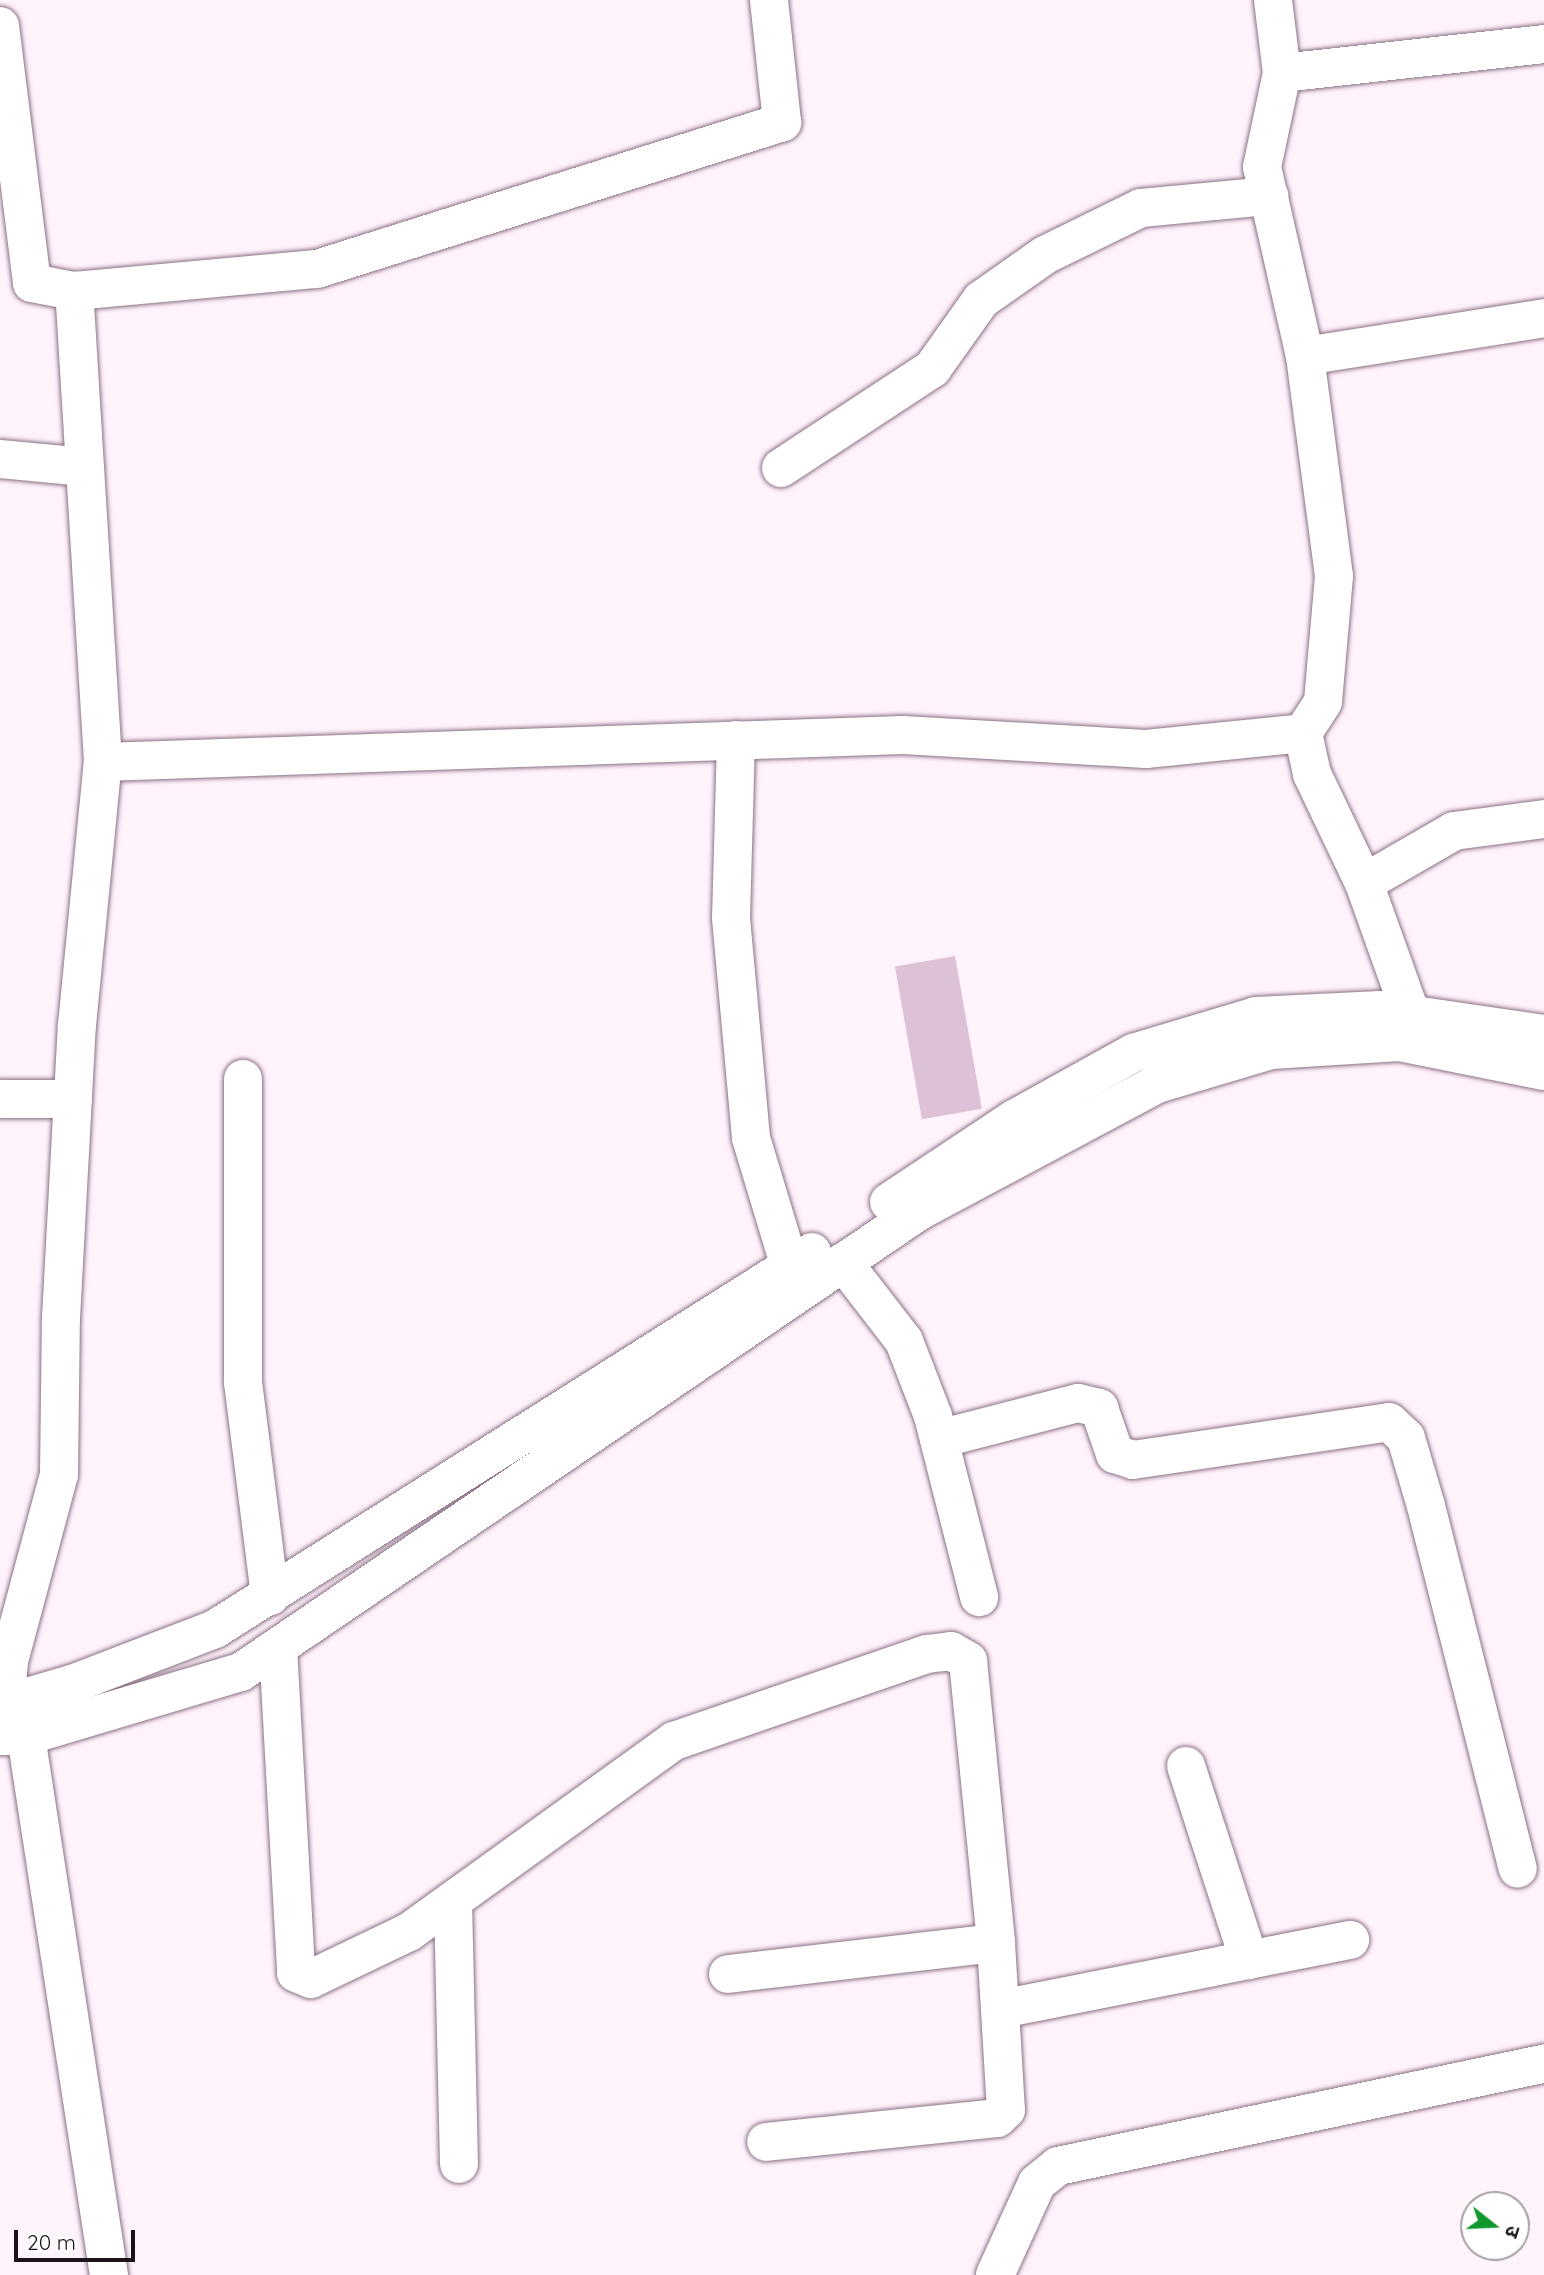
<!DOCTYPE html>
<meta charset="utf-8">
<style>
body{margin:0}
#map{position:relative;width:1544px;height:2275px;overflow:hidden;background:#fff3fc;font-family:Quicksand,"Noto Sans Devanagari",sans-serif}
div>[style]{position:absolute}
.building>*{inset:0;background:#ddc1d6;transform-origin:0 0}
.roads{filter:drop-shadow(0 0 2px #8b7185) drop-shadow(0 0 2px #8b7185)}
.street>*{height:38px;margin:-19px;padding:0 19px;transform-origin:19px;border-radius:19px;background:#fff}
.secondary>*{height:38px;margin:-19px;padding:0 19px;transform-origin:19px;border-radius:19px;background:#fff}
span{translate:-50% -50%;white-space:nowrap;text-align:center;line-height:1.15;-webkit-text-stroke:5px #fff;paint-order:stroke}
.north{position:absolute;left:1460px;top:2191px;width:70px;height:70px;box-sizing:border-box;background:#fff;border:2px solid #a4a0a3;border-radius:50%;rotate:108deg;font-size:19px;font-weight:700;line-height:28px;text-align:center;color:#1c121a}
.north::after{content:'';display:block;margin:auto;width:24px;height:32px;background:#10972d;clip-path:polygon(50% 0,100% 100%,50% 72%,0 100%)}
.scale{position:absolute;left:14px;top:2230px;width:121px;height:32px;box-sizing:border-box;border:4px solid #1c121a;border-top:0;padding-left:9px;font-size:21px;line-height:24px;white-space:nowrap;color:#1c121a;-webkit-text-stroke:5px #fff;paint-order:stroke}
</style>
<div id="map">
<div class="building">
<div style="left:955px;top:956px;width:155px;height:61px;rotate:80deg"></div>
</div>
<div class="roads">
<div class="street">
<div style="left:1273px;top:0;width:74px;rotate:83deg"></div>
<div style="left:1282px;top:73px;width:96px;rotate:102deg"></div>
<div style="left:1262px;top:167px;width:194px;rotate:77.2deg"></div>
<div style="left:1305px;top:356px;width:222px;rotate:82.5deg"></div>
<div style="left:1334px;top:576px;width:126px;rotate:95deg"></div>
<div style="left:1323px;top:702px;width:37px;rotate:123deg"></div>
<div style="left:0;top:26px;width:259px;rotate:82.9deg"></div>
<div style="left:32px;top:283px;width:43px;rotate:10.8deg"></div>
<div style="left:1282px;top:73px;width:264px;rotate:-6.3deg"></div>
<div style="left:1305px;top:356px;width:242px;rotate:-9deg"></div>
<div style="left:0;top:459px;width:85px;rotate:5.4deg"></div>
<div style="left:781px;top:468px;width:181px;rotate:-33.3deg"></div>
<div style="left:932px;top:369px;width:85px;rotate:-54.6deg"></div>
<div style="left:981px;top:300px;width:78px;rotate:-35.1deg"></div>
<div style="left:1045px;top:255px;width:107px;rotate:-26.1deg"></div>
<div style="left:1141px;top:208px;width:129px;rotate:-5.4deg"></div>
<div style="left:736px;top:740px;width:178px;rotate:91.6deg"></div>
<div style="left:731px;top:918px;width:221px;rotate:84.8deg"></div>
<div style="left:751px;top:1138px;width:135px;rotate:73.2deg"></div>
<div style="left:103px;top:762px;width:472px;rotate:-93.5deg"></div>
<div style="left:74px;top:291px;width:244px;rotate:-5.2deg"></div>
<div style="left:317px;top:269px;width:488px;rotate:-17.5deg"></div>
<div style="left:782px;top:122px;width:123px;rotate:-96.1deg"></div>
<div style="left:1364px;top:883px;width:104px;rotate:-30deg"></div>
<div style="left:1454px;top:831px;width:91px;rotate:-7.6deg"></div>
<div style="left:243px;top:1079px;width:303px;rotate:90deg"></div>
<div style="left:243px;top:1382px;width:216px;rotate:82.8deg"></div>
<div style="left:0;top:1099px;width:73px"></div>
<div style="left:843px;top:1262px;width:100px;rotate:52.3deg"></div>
<div style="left:904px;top:1341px;width:80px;rotate:68.9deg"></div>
<div style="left:933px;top:1416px;width:187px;rotate:75.7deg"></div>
<div style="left:939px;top:1439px;width:144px;rotate:-14.5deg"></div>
<div style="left:1078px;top:1403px;width:22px;rotate:13deg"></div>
<div style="left:1099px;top:1408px;width:49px;rotate:70.8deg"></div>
<div style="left:1115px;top:1454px;width:19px;rotate:18deg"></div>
<div style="left:1133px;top:1460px;width:259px;rotate:-8.4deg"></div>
<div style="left:1389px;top:1422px;width:23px;rotate:43deg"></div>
<div style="left:1406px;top:1438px;width:71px;rotate:73.6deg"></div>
<div style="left:1426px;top:1506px;width:374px;rotate:75.8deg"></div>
<div style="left:278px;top:1647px;width:326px;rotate:86.8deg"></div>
<div style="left:296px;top:1973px;width:16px;rotate:22deg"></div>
<div style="left:311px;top:1979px;width:109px;rotate:-25.6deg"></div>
<div style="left:409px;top:1932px;width:327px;rotate:-35.8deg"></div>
<div style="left:674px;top:1741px;width:268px;rotate:-19deg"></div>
<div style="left:927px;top:1654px;width:24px;rotate:-7deg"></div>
<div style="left:951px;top:1651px;width:20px;rotate:30deg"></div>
<div style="left:968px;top:1661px;width:283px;rotate:84.3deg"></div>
<div style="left:996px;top:1943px;width:167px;rotate:86.6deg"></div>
<div style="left:1006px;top:2110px;width:12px;rotate:138deg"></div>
<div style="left:997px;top:2118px;width:232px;rotate:174.1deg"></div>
<div style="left:5px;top:1706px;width:45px;rotate:-84.9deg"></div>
<div style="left:9px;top:1661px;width:193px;rotate:-75deg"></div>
<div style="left:59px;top:1475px;width:157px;rotate:-89.3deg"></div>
<div style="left:61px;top:1318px;width:293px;rotate:-86.9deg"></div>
<div style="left:77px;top:1025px;width:264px;rotate:-84.4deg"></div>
<div style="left:103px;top:762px;width:800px;rotate:-1.93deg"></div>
<div style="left:903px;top:735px;width:243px;rotate:3.3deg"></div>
<div style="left:1146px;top:749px;width:158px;rotate:-5.8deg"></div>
<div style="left:1303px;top:733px;width:42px;rotate:77.6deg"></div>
<div style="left:1312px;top:774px;width:121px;rotate:64.5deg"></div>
<div style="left:1364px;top:883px;width:139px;rotate:70.3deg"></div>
<div style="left:1186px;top:1766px;width:204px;rotate:72deg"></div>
<div style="left:453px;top:1901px;width:263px;rotate:88.7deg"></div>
<div style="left:728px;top:1974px;width:270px;rotate:-6.6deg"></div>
<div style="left:1001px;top:2009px;width:356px;rotate:-11.2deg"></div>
<div style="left:995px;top:2275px;width:101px;rotate:-65.5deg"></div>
<div style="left:1037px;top:2183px;width:27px;rotate:-39deg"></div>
<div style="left:1058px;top:2166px;width:497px;rotate:-11.9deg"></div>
</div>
<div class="secondary">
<div style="left:889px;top:1202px;width:150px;rotate:-33.6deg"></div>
<div style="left:1014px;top:1119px;width:136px;rotate:-29deg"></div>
<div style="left:1133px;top:1053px;width:128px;rotate:-16.7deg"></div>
<div style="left:1256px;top:1016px;width:124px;rotate:-2.8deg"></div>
<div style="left:1380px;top:1010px;width:166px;rotate:8.3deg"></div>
<div style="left:0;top:1705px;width:78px;rotate:-16.3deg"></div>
<div style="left:75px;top:1683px;width:150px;rotate:-21.1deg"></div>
<div style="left:215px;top:1629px;width:706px;rotate:-32.27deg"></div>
<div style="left:22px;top:1710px;width:572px;rotate:81.25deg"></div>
<div style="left:0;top:1736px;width:26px"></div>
<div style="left:26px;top:1736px;width:224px;rotate:-16.6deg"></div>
<div style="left:241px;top:1672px;width:820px;rotate:-34.21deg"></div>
<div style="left:919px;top:1211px;width:270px;rotate:-28.1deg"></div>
<div style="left:1157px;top:1084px;width:119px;rotate:-16.6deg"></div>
<div style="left:1271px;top:1050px;width:129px;rotate:-3.5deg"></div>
<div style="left:1400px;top:1042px;width:147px;rotate:11.4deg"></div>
</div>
</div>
<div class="north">उ</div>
<div class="scale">20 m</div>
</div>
